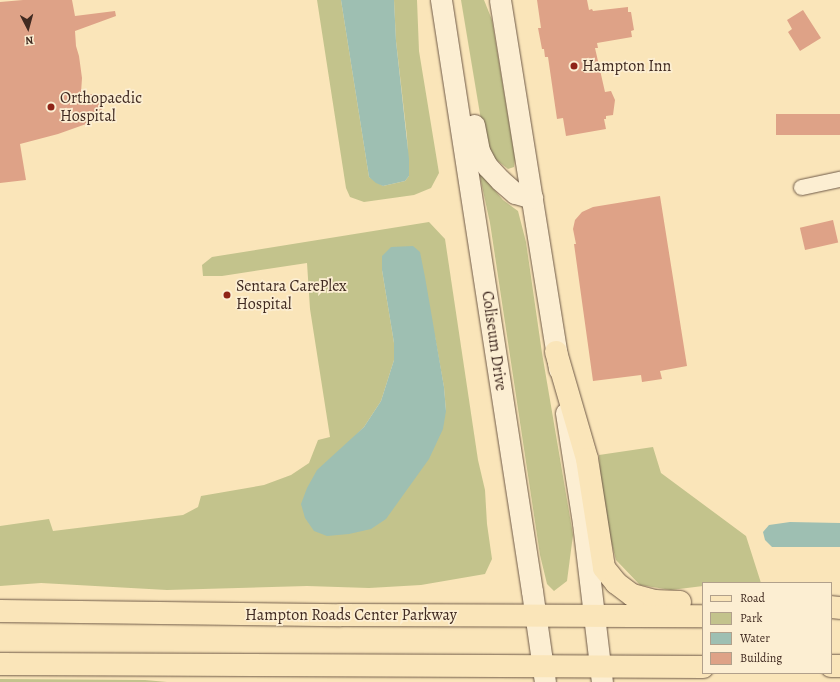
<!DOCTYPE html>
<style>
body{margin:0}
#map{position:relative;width:840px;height:682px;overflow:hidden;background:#fae5b9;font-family:Alegreya,serif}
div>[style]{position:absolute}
.green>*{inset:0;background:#c3c38c}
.water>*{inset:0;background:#9ebfb2}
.building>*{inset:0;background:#dea287;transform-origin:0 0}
.roads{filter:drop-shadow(0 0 1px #6e5947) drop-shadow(0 0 1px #6e5947)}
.street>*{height:15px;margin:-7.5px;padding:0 7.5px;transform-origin:7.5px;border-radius:7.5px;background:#fceed2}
.secondary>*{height:21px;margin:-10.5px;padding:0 10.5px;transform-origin:10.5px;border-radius:10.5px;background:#fceed2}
.primary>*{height:22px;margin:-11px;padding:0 11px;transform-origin:11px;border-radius:11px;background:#fae5b9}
.dots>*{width:11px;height:11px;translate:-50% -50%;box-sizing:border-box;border:2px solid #fceed2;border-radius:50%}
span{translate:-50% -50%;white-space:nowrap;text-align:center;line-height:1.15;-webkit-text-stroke:3.5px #fceed2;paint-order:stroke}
.poi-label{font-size:16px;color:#402a21}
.left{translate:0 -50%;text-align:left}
.street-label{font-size:16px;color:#402a21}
.legend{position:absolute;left:702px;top:582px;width:130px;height:92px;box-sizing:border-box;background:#fceed2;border:1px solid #b1a08b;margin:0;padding:5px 7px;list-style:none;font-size:12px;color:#402a21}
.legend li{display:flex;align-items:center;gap:8px;height:20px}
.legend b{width:20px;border:1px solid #b1a08b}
.north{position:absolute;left:8px;top:8px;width:40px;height:40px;-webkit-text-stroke:3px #fceed2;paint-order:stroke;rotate:174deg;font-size:11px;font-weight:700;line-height:16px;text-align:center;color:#402a21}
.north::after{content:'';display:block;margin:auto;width:14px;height:18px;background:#402a21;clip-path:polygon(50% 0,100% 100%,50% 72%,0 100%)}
</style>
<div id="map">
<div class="green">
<div style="clip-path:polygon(317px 0,341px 0,369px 177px,383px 186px,405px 181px,409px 176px,407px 137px,396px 41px,394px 0,417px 0,419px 51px,439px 173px,431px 188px,414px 195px,364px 202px,350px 197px,346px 188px)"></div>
<div style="clip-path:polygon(461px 0,484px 0,492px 20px,515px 159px,514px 167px,508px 169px,494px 158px,485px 144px)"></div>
<div style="clip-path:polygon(479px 172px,503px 200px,518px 211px,526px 242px,542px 353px,573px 535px,567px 581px,554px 591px,547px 584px,540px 555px,490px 223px)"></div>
<div style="clip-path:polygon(evenodd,429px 222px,445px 239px,478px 460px,485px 490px,487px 524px,492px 559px,485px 574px,421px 585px,369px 588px,307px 586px,167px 590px,41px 583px,0 586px,0 526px,49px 519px,53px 531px,183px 515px,198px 507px,201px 496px,264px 485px,291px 475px,309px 463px,318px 440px,330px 437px,310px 309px,307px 263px,222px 276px,203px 276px,202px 265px,212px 257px,429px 222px,382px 270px,435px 337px,444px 387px,446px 411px,348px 443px,364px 427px,381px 401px,394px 360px,394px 343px,382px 270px)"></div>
<div style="clip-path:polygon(653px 447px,661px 473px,746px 536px,761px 583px,703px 583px,703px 586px,671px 590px,640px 585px,616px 560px,602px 507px,599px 455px)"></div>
<div style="clip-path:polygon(0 679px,145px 680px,167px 682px,0 682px)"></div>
</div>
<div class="water">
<div style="clip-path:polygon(341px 0,394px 0,396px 41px,409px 159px,409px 176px,405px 181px,383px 186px,376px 183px,369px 177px)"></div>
<div style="clip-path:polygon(413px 246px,420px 252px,425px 277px,444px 387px,446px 411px,443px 429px,429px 459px,386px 519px,371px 529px,349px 534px,327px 536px,314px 531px,305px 518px,301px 504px,307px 488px,317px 470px,364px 427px,381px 401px,394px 360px,394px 343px,382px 270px,382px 256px,391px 247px)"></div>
<div style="clip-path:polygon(790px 522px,840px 523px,840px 547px,772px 547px,765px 540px,763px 532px,769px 525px)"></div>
</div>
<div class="building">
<div style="clip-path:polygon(23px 0,72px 0,75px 16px,115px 11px,116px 16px,75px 31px,76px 46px,79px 56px,82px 78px,81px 93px,100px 95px,103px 118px,58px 134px,20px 144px,26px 180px,0 183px,0 2px)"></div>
<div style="clip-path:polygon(537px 0,587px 0,589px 10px,592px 9px,593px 11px,628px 7px,628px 12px,631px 12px,634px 30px,631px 31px,632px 37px,597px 43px,598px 48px,595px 48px,605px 92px,611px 91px,615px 100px,613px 115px,606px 116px,606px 119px,604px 119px,606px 129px,566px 136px,563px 118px,557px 119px,548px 57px,545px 57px,544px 49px,542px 49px,538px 28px,541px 28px)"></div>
<div style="clip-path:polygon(803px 10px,821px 38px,800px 51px,788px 32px,792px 29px,787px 20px)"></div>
<div style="left:840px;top:114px;width:21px;height:64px;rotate:90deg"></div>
<div style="clip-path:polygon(660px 196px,687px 366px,660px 371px,662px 379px,642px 382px,641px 375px,593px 381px,574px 244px,576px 244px,573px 229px,575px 220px,582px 212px,593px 207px)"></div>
<div style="left:833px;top:220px;width:23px;height:34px;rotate:77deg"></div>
</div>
<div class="roads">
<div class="street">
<div style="left:801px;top:187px;width:40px;rotate:-12deg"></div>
</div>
<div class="secondary">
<div style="left:441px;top:0;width:598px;rotate:81.25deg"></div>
<div style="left:532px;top:591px;width:92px;rotate:81.9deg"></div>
<div style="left:500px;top:0;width:374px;rotate:80.9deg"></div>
<div style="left:474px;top:125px;width:26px;rotate:79deg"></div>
<div style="left:479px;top:151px;width:17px;rotate:62deg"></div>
<div style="left:487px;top:166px;width:19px;rotate:47deg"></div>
<div style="left:500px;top:180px;width:20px;rotate:41deg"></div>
<div style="left:515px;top:193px;width:18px;rotate:16deg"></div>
<div style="left:566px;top:413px;width:111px;rotate:81.2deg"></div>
<div style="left:583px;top:523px;width:160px;rotate:83.2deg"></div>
</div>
<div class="primary">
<div style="left:556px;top:352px;width:111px;rotate:73.8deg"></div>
<div style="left:587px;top:459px;width:110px;rotate:81.1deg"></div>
<div style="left:604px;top:568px;width:19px;rotate:51deg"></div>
<div style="left:616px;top:583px;width:20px;rotate:37deg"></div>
<div style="left:632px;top:595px;width:23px;rotate:15deg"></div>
<div style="left:654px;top:601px;width:26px;rotate:2deg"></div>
<div style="left:831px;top:607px;width:9px;rotate:6deg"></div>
<div style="left:0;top:611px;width:341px;rotate:0.7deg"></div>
<div style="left:341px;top:615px;width:362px;rotate:0.2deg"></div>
<div style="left:0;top:664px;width:703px;rotate:0.24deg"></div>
<div style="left:831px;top:666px;width:9px"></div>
</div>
</div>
<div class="dots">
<div style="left:574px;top:66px;background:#8f2418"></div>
<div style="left:51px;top:107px;background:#8f2418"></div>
<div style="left:227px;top:295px;background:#8f2418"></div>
</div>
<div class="poi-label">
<span class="left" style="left:582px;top:66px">Hampton Inn</span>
<span class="left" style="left:60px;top:107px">Orthopaedic<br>Hospital</span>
<span class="left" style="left:236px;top:295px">Sentara CarePlex<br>Hospital</span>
</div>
<div class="street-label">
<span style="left:494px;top:341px;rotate:82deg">Coliseum Drive</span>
<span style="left:351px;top:615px">Hampton Roads Center Parkway</span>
</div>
<ul class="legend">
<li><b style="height:5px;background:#fae5b9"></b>Road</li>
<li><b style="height:11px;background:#c3c38c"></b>Park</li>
<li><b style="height:11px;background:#9ebfb2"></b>Water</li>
<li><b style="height:11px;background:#dea287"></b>Building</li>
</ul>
<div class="north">N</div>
</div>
